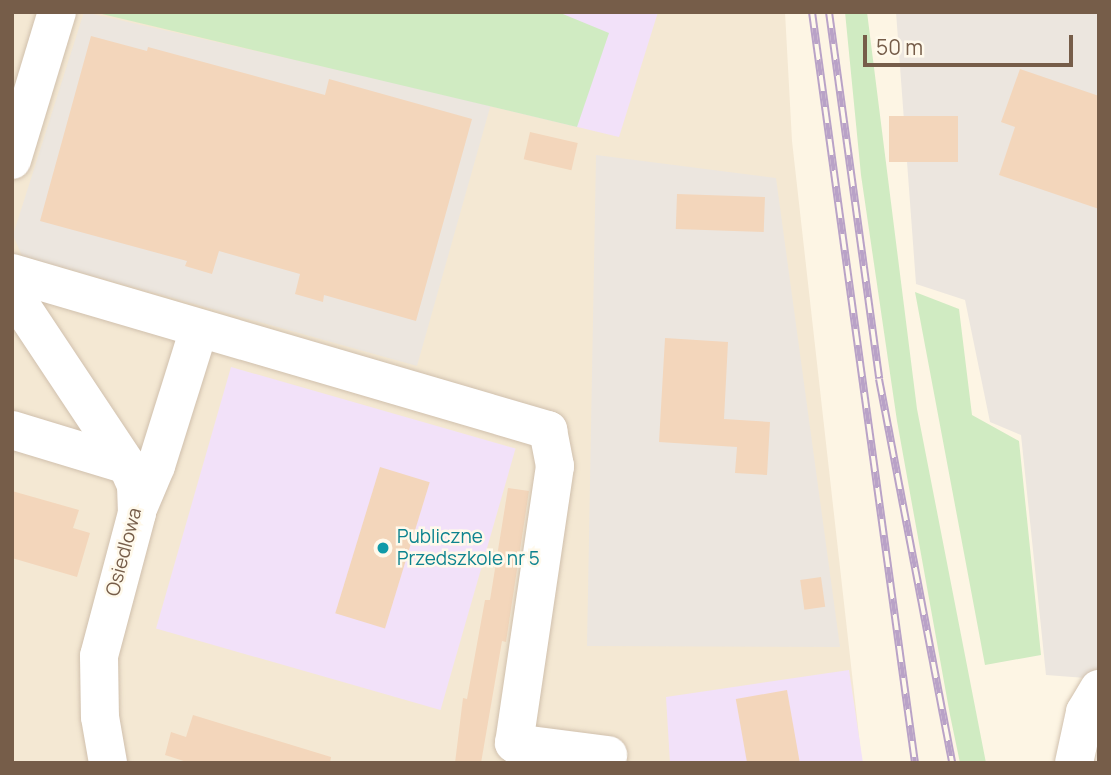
<!DOCTYPE html>
<style>
body{margin:0}
#map{position:relative;width:1111px;height:775px;overflow:hidden;background:#fdf5e4;font-family:Manrope,sans-serif}
div>[style]{position:absolute}
.residential>*{inset:0;background:#f4e8d3}
.industrial>*{inset:0;background:#ece6df}
.education>*{inset:0;background:#f2e1f9;transform-origin:0 0}
.green>*{inset:0;background:#d0ebc2}
.building>*{inset:0;background:#f3d6bb;transform-origin:0 0}
.roads{filter:drop-shadow(0 0 2px #d0c0ad) drop-shadow(0 0 2px #d0c0ad)}
.minor>*{height:38px;margin:-19px;padding:0 19px;transform-origin:19px;border-radius:19px;background:#fff}
.rail>*{height:8px;margin-top:-4px;transform-origin:0;background:repeating-linear-gradient(90deg,#fff9eb 0 16px,#b9a2c7 0 32px);box-sizing:border-box;border-block:2px solid #b9a2c7}
.dots>*{width:19px;height:19px;translate:-50% -50%;box-sizing:border-box;border:4px solid #fff9eb;border-radius:50%}
span{translate:-50% -50%;white-space:nowrap;text-align:center;line-height:1.15;-webkit-text-stroke:5px #fff9eb;paint-order:stroke}
.culture-label{font-size:19px;color:#0d838f}
.left{translate:0 -50%;text-align:left}
.street-label{font-size:19px;color:#765d49}
.frame{position:absolute;inset:0;border:14px solid #765d49;pointer-events:none}
.scale{position:absolute;left:863px;top:35px;width:210px;height:32px;box-sizing:border-box;border:4px solid #765d49;border-top:0;padding-left:9px;font-size:21px;line-height:24px;white-space:nowrap;color:#765d49;-webkit-text-stroke:5px #fff9eb;paint-order:stroke}
</style>
<div id="map">
<div class="residential">
<div style="clip-path:polygon(12px 12px,785px 12px,792px 141px,862px 763px,12px 763px)"></div>
</div>
<div class="industrial">
<div style="clip-path:polygon(84px 12px,491px 104px,417px 366px,22px 256px,13px 235px)"></div>
<div style="clip-path:polygon(896px 12px,1099px 12px,1099px 679px,1046px 675px,1021px 435px,990px 422px,965px 300px,916px 284px)"></div>
<div style="clip-path:polygon(596px 155px,776px 178px,840px 647px,587px 646px)"></div>
</div>
<div class="education">
<div style="clip-path:polygon(102px 12px,658px 12px,619px 137px)"></div>
<div style="left:231px;top:367px;width:296px;height:272px;rotate:16deg"></div>
<div style="clip-path:polygon(849px 670px,863px 763px,670px 763px,666px 697px)"></div>
</div>
<div class="green">
<div style="clip-path:polygon(558px 12px,609px 33px,577px 127px,102px 14px)"></div>
<div style="clip-path:polygon(845px 12px,867px 12px,917px 409px,986px 763px,960px 763px,950px 715px,897px 421px,861px 175px)"></div>
<div style="clip-path:polygon(915px 292px,959px 309px,972px 415px,1019px 441px,1041px 655px,985px 665px)"></div>
</div>
<div class="building">
<div style="clip-path:polygon(91px 36px,147px 51px,148px 47px,325px 95px,329px 79px,472px 119px,416px 321px,324px 295px,323px 302px,295px 294px,300px 274px,219px 251px,212px 274px,185px 266px,187px 261px,40px 221px)"></div>
<div style="clip-path:polygon(1020px 69px,1099px 96px,1099px 209px,999px 175px,1015px 127px,1001px 122px)"></div>
<div style="left:889px;top:116px;width:69px;height:46px"></div>
<div style="left:530px;top:132px;width:49px;height:28px;rotate:13deg"></div>
<div style="left:677px;top:194px;width:88px;height:35px;rotate:2deg"></div>
<div style="clip-path:polygon(665px 338px,728px 342px,724px 419px,770px 422px,767px 475px,735px 473px,737px 447px,659px 442px)"></div>
<div style="left:380px;top:467px;width:52px;height:153px;rotate:17deg"></div>
<div style="clip-path:polygon(508px 488px,529px 491px,506px 642px,502px 641px,481px 763px,455px 763px,463px 698px,467px 699px,485px 600px,490px 600px)"></div>
<div style="clip-path:polygon(12px 491px,79px 510px,73px 528px,90px 533px,77px 577px,12px 558px)"></div>
<div style="left:821px;top:577px;width:30px;height:21px;rotate:82deg"></div>
<div style="left:787px;top:690px;width:74px;height:52px;rotate:80deg"></div>
<div style="clip-path:polygon(193px 715px,331px 757px,330px 763px,190px 763px,165px 755px,171px 732px,186px 737px)"></div>
</div>
<div class="roads">
<div class="minor">
<div style="left:12px;top:160px;width:155px;rotate:-73.1deg"></div>
<div style="left:12px;top:273px;width:559px;rotate:16.33deg"></div>
<div style="left:548px;top:430px;width:37px;rotate:79deg"></div>
<div style="left:555px;top:466px;width:280px;rotate:98.4deg"></div>
<div style="left:514px;top:743px;width:33px;rotate:38deg"></div>
<div style="left:12px;top:292px;width:208px;rotate:56.4deg"></div>
<div style="left:127px;top:465px;width:22px;rotate:66deg"></div>
<div style="left:136px;top:485px;width:28px;rotate:88deg"></div>
<div style="left:137px;top:513px;width:148px;rotate:104.9deg"></div>
<div style="left:99px;top:656px;width:61px;rotate:89.1deg"></div>
<div style="left:100px;top:717px;width:47px;rotate:80.1deg"></div>
<div style="left:12px;top:430px;width:120px;rotate:16.9deg"></div>
<div style="left:139px;top:506px;width:43px;rotate:-67deg"></div>
<div style="left:156px;top:466px;width:144px;rotate:-72.6deg"></div>
<div style="left:514px;top:743px;width:95px;rotate:7.3deg"></div>
<div style="left:1074px;top:763px;width:52px;rotate:-77.8deg"></div>
<div style="left:1085px;top:712px;width:27px;rotate:-59deg"></div>
</div>
</div>
<div class="rail">
<div style="left:812px;top:12px;width:758px;rotate:82.19deg"></div>
<div style="left:829px;top:12px;width:370px;rotate:82.2deg"></div>
<div style="left:879px;top:379px;width:391px;rotate:79.2deg"></div>
</div>
<div class="dots">
<div style="left:383px;top:548px;background:#0f9aa8"></div>
</div>
<div class="culture-label">
<span class="left" style="left:397px;top:548px">Publiczne<br>Przedszkole nr 5</span>
</div>
<div class="street-label">
<span style="left:124px;top:552px;rotate:-75deg">Osiedlowa</span>
</div>
<div class="frame"></div>
<div class="scale">50 m</div>
</div>
